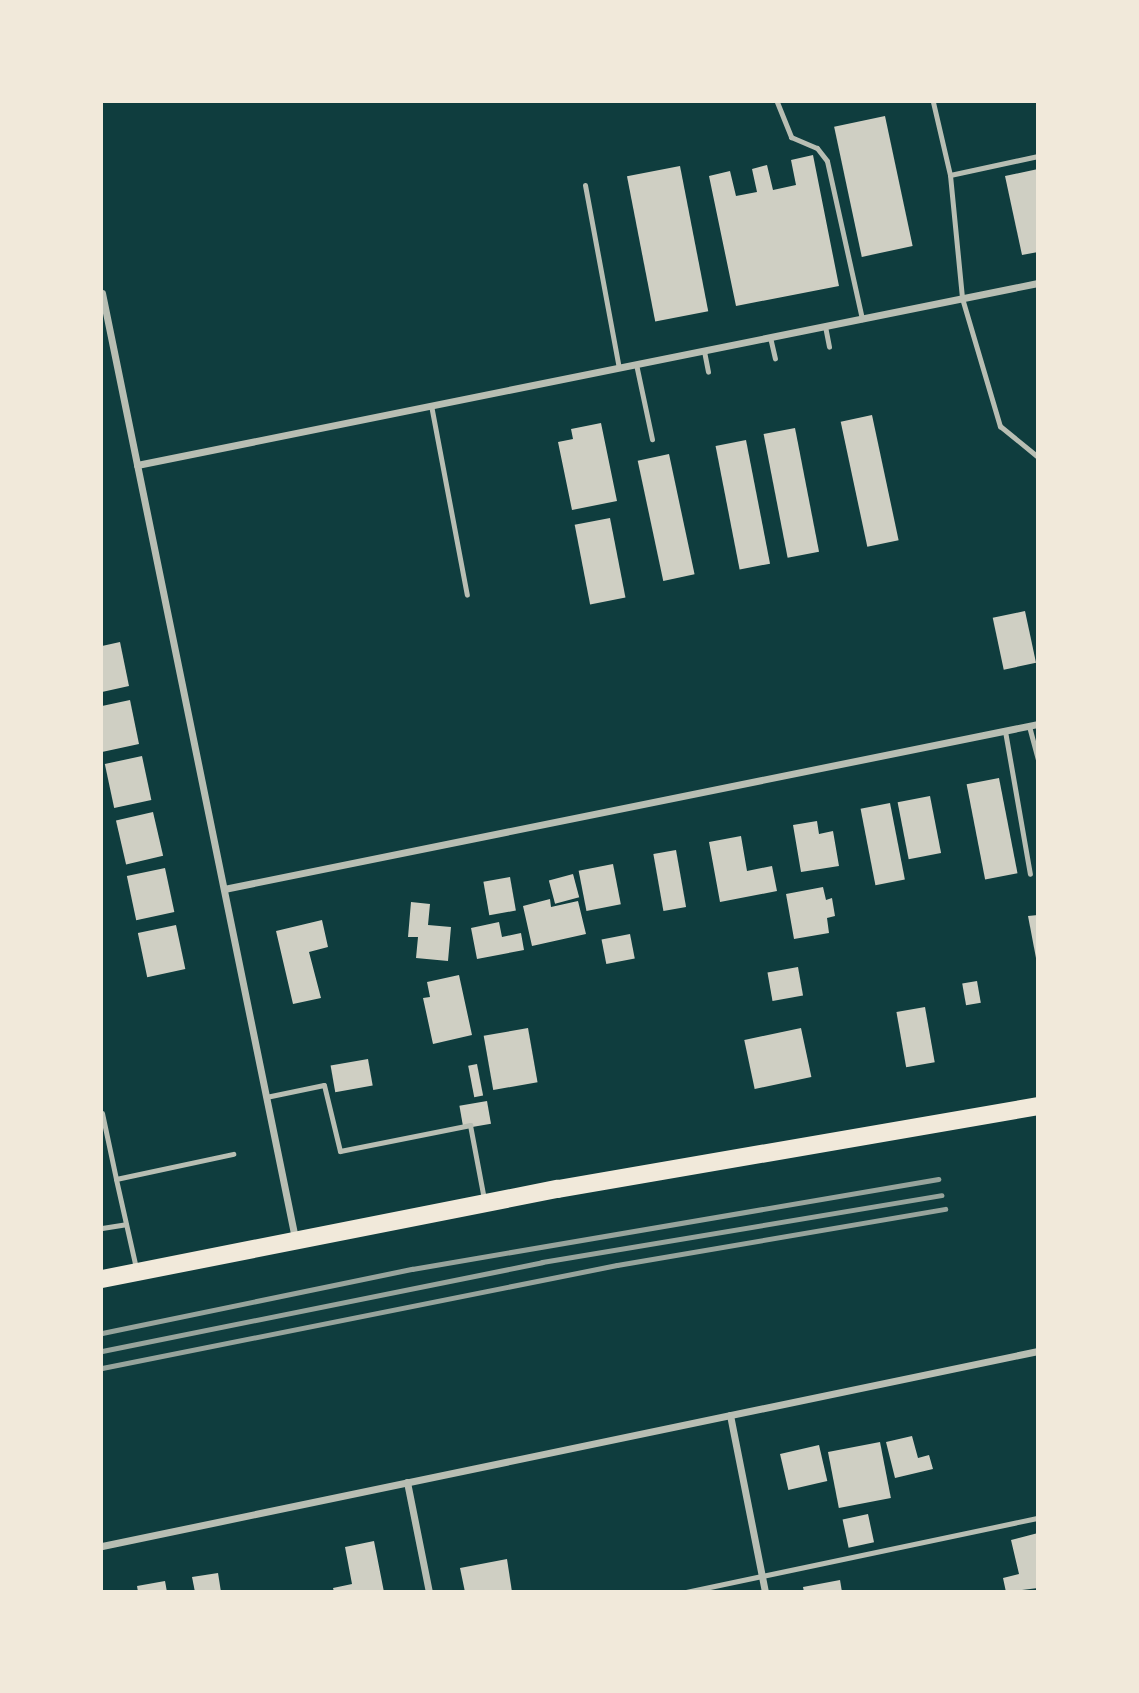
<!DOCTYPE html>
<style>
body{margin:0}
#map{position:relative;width:1139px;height:1693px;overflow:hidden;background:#0f3d3e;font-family:"Public Sans",sans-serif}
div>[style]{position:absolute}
.building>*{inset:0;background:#cfcfc3;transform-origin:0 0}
.service>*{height:5px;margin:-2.5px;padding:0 2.5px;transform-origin:2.5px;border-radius:2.5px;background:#b8beb3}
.minor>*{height:7px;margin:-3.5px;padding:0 3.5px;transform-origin:3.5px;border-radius:3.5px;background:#b8beb3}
.primary>*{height:18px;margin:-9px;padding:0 9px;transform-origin:9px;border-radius:9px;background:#f1e9da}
.rail>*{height:5px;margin:-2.5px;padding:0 2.5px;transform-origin:2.5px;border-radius:2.5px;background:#97a49c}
span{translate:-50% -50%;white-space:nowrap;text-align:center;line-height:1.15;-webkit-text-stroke:7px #f1e9da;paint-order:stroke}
.frame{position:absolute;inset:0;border:103px solid #f1e9da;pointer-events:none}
</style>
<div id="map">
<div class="building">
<div style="left:885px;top:116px;width:133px;height:52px;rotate:78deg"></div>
<div style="clip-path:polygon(813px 155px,839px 286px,736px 306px,709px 176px,730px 171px,736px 196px,757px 192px,752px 169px,767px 165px,773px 190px,796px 185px,791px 160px)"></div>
<div style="left:680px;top:166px;width:148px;height:54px;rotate:79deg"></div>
<div style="clip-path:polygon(1038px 169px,1038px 252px,1022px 255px,1005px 176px)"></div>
<div style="left:872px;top:415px;width:128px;height:32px;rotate:78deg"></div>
<div style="clip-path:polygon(601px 423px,617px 501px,572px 510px,558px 442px,573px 439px,571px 429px)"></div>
<div style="left:795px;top:428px;width:126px;height:32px;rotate:79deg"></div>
<div style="left:746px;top:440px;width:126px;height:31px;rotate:79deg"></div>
<div style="left:669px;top:454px;width:123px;height:32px;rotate:78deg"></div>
<div style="left:610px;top:518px;width:81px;height:36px;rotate:79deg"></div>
<div style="left:1025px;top:611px;width:53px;height:33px;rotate:78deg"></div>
<div style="clip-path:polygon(120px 642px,129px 686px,102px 692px,102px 646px)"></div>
<div style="clip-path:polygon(130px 700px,139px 744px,102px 752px,102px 706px)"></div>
<div style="left:142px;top:756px;width:45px;height:38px;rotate:78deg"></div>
<div style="left:999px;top:778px;width:97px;height:33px;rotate:79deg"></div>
<div style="left:930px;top:796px;width:58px;height:33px;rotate:79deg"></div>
<div style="left:890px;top:803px;width:78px;height:30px;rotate:79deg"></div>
<div style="left:153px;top:812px;width:45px;height:38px;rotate:77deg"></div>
<div style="clip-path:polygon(817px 821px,819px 834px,833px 831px,839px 866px,801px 872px,793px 825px)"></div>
<div style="clip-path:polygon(741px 836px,747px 871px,772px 866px,777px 891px,720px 902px,709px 842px)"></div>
<div style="left:676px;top:850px;width:58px;height:23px;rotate:80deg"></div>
<div style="left:613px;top:864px;width:41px;height:35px;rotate:79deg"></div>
<div style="left:165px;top:868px;width:45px;height:39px;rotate:78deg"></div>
<div style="left:573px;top:874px;width:24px;height:25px;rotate:75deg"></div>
<div style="left:510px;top:877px;width:34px;height:27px;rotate:80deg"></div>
<div style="clip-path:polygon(823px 887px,826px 900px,832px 898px,835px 916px,827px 918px,829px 933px,794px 939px,786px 894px)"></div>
<div style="clip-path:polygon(550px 899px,551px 907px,578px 901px,586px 934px,532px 946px,523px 906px)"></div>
<div style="clip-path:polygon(411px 902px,430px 904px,428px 925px,451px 927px,448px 961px,416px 958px,418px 937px,408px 937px)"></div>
<div style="clip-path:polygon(1038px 915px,1038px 958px,1036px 958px,1028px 916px)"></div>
<div style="clip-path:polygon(322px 920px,328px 947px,309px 952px,321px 998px,293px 1004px,276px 931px)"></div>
<div style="clip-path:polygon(499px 922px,502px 937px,521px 933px,524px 950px,477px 959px,471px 928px)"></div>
<div style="left:176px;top:925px;width:45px;height:39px;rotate:78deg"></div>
<div style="left:630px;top:934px;width:25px;height:29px;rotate:79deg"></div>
<div style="left:798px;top:967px;width:29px;height:31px;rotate:80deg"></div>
<div style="clip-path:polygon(459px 975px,472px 1035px,433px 1044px,423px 998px,430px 997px,427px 982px)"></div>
<div style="left:977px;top:981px;width:22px;height:15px;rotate:80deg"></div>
<div style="left:925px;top:1007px;width:56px;height:29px;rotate:80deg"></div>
<div style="left:528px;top:1028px;width:55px;height:45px;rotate:80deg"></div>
<div style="left:801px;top:1028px;width:50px;height:58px;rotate:78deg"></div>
<div style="left:368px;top:1059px;width:27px;height:38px;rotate:80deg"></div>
<div style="left:477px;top:1064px;width:32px;height:9px;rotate:79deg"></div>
<div style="left:487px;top:1101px;width:23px;height:28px;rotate:80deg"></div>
<div style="clip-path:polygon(912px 1436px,918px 1458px,929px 1455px,933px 1469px,895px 1478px,886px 1442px)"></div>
<div style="left:880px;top:1442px;width:57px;height:53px;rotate:79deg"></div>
<div style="left:819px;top:1445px;width:37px;height:40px;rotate:77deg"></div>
<div style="left:868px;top:1514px;width:29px;height:26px;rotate:78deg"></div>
<div style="clip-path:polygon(1038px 1533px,1038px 1588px,1006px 1592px,1003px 1578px,1019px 1574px,1011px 1540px)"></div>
<div style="clip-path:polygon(374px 1541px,384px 1592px,334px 1592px,333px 1588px,352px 1584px,345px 1547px)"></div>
<div style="clip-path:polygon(507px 1559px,512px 1592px,465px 1592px,460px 1568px)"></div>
<div style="clip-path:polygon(218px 1573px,221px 1592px,195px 1592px,192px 1577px)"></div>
<div style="clip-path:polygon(840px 1580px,842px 1592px,804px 1592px,803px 1587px)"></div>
<div style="clip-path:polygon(165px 1581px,167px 1592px,138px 1592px,137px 1586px)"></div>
</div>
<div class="service">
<div style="left:777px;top:102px;width:38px;rotate:68deg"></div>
<div style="left:791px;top:137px;width:28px;rotate:23deg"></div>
<div style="left:817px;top:148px;width:16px;rotate:52deg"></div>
<div style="left:827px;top:161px;width:162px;rotate:77.5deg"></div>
<div style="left:933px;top:102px;width:75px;rotate:76.9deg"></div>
<div style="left:1038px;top:156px;width:90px;rotate:167.8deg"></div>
<div style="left:950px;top:175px;width:124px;rotate:84.4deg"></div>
<div style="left:962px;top:298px;width:134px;rotate:73.5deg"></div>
<div style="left:1000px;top:426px;width:49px;rotate:39.2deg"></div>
<div style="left:585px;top:185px;width:186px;rotate:79.5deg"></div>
<div style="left:825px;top:326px;width:21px;rotate:79deg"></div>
<div style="left:770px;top:337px;width:22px;rotate:77deg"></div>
<div style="left:704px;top:351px;width:21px;rotate:79deg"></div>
<div style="left:636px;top:364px;width:77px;rotate:78deg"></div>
<div style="left:431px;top:405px;width:193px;rotate:79.3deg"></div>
<div style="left:1029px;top:726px;width:35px;rotate:75deg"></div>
<div style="left:1005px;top:731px;width:145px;rotate:80.1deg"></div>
<div style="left:266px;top:1097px;width:59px;rotate:-11.7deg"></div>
<div style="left:324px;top:1085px;width:68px;rotate:76.4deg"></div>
<div style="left:340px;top:1151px;width:133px;rotate:-11.3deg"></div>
<div style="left:470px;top:1125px;width:75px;rotate:79.3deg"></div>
<div style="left:102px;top:1113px;width:67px;rotate:78deg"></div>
<div style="left:102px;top:1228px;width:24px;rotate:-9deg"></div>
<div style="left:136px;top:1268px;width:91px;rotate:-102.7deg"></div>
<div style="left:116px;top:1179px;width:120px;rotate:-12.1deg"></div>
<div style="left:686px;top:1592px;width:360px;rotate:-11.9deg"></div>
</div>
<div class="minor">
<div style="left:102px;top:293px;width:965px;rotate:78.46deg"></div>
<div style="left:137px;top:465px;width:919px;rotate:-11.42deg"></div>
<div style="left:224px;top:889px;width:831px;rotate:-11.46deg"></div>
<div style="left:730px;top:1415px;width:180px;rotate:78.8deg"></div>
<div style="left:407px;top:1482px;width:112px;rotate:78.7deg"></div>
<div style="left:102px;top:1546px;width:956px;rotate:-11.77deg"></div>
</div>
<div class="primary">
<div style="left:102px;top:1279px;width:465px;rotate:-11.2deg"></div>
<div style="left:558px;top:1189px;width:487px;rotate:-9.8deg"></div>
</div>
<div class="rail">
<div style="left:102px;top:1333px;width:317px;rotate:-11.7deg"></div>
<div style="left:412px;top:1269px;width:534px;rotate:-9.71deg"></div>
<div style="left:102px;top:1351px;width:449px;rotate:-11.4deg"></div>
<div style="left:542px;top:1262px;width:405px;rotate:-9.5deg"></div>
<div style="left:102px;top:1368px;width:525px;rotate:-11.31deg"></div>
<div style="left:617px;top:1265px;width:333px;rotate:-9.7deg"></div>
</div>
<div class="frame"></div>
</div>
